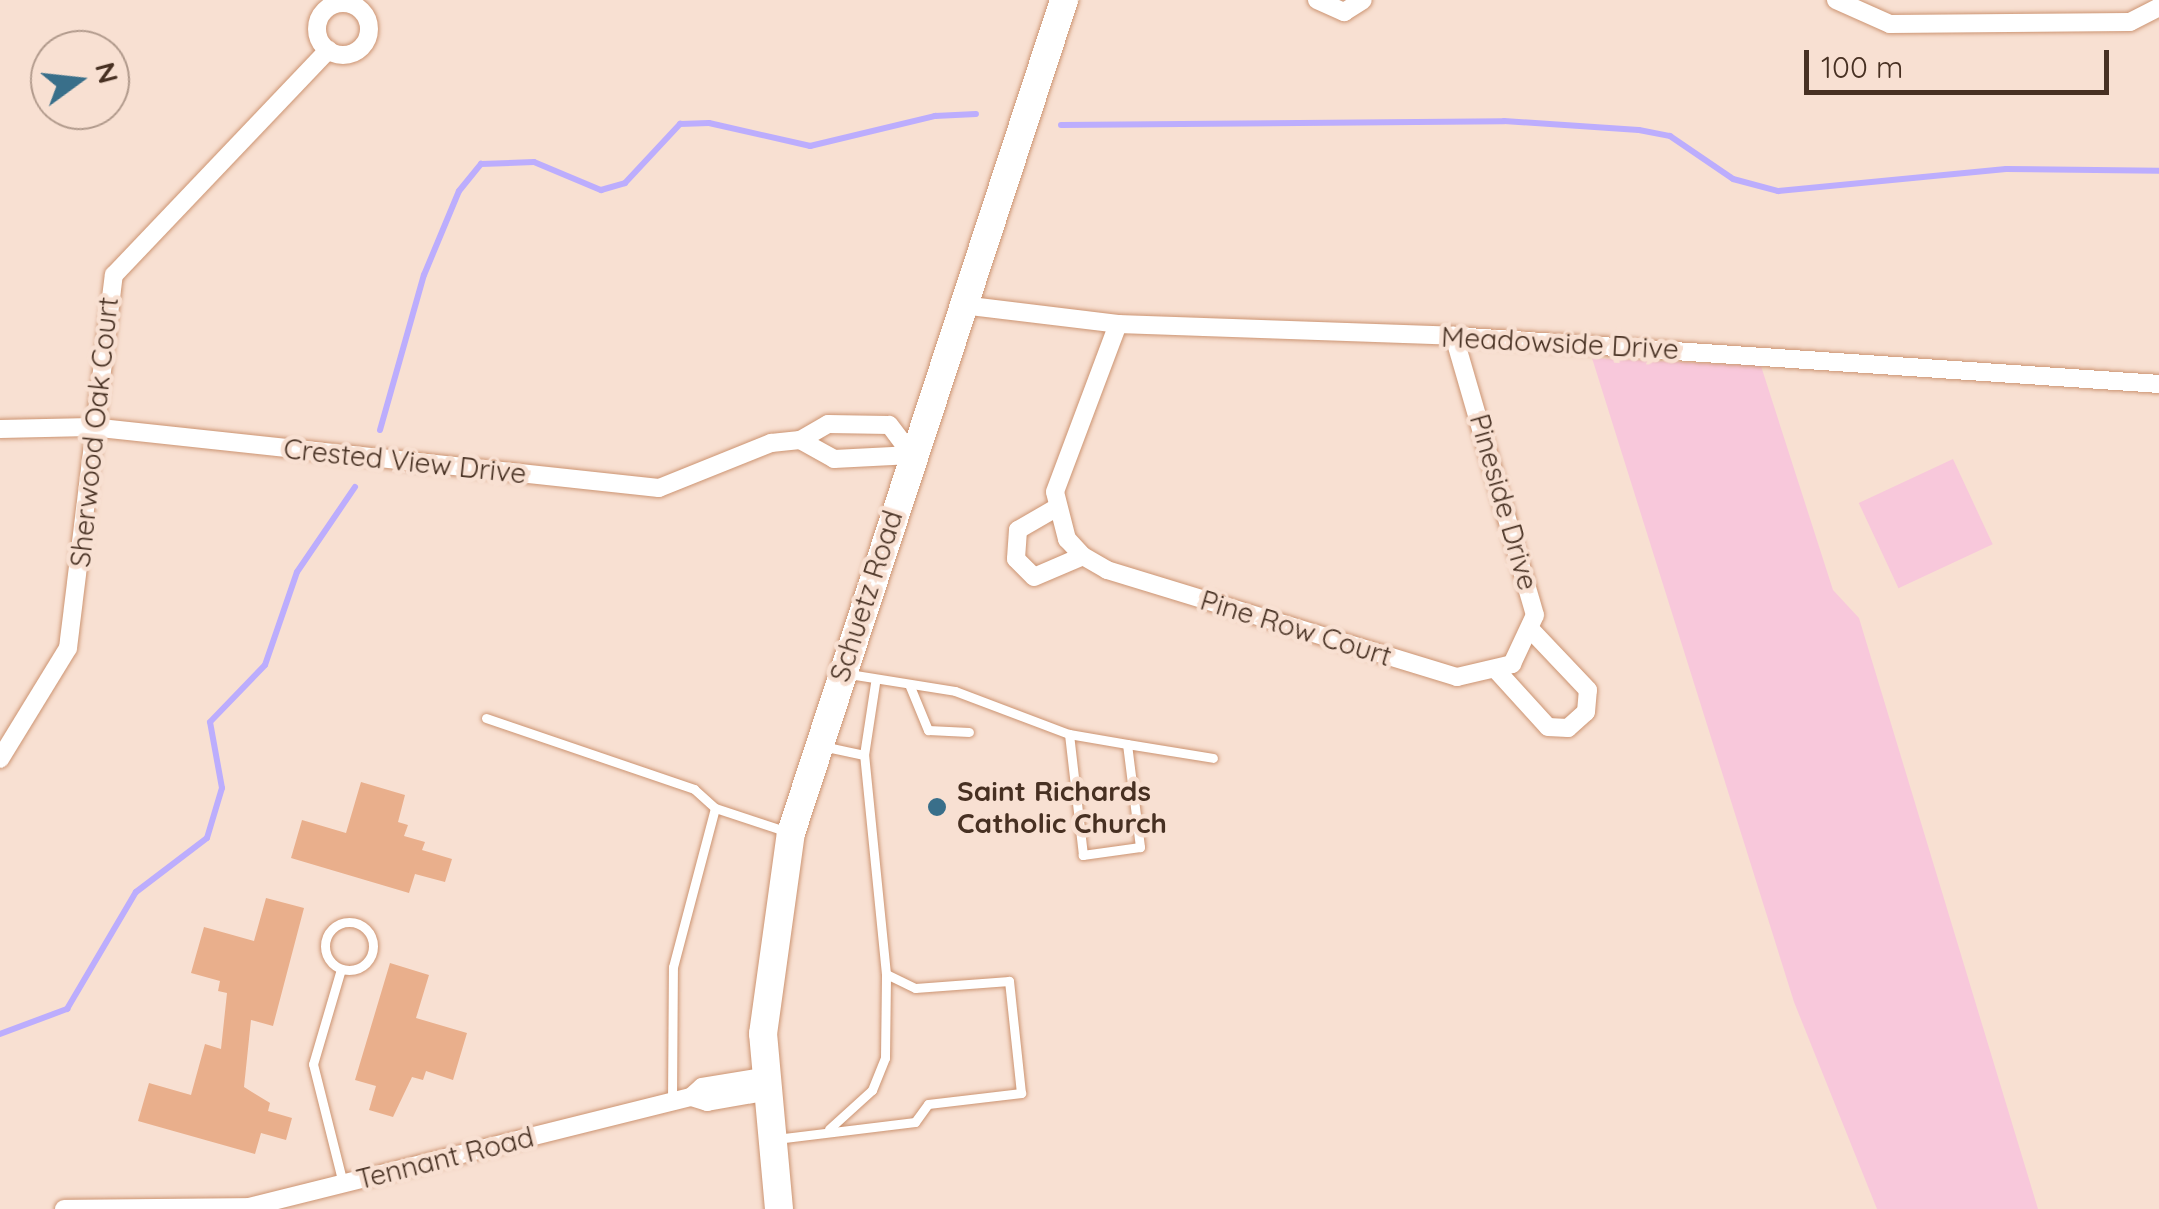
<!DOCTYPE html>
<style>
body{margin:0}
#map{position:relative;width:2159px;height:1209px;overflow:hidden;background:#f8e0d2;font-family:Quicksand,sans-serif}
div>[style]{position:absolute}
.green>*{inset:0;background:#f8c8db;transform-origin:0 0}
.stream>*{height:6px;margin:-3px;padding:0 3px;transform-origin:3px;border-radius:3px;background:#bcadfd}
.building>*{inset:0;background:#e9af8c}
.roads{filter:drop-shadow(0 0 2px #cc9472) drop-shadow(0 0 2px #cc9472)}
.lane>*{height:9px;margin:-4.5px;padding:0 4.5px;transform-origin:4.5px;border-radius:4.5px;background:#fff}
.lane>.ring{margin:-4.5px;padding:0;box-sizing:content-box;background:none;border:9px solid #fff;border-radius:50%}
.street>*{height:18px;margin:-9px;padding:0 9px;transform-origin:9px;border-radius:9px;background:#fff}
.street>.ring{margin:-9px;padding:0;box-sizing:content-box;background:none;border:18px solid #fff;border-radius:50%}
.secondary>*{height:28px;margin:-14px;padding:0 14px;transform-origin:14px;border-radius:14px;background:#fff}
.dots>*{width:28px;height:28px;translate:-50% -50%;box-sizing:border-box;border:5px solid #f8e0d2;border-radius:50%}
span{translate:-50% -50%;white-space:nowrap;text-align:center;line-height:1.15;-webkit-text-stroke:9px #f8e0d2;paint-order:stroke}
.street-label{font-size:28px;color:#473022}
.poi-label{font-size:28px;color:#473022;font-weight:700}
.left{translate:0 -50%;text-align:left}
.north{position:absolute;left:30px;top:30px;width:100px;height:100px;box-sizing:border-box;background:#f8e0d2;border:2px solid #b19a8c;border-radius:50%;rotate:75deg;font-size:28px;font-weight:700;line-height:40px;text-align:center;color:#473022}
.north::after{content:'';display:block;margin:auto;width:35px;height:45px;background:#396f8a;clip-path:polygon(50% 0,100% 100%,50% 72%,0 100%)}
.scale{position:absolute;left:1804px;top:50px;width:305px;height:45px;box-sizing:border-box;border:5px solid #473022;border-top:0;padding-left:12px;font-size:30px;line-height:35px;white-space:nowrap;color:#473022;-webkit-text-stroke:8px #f8e0d2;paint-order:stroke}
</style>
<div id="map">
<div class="green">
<div style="clip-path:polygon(1592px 358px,1761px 366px,1833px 590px,1859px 618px,2038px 1209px,1877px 1209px,1794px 1002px)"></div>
<div style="left:1953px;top:459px;width:94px;height:104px;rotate:65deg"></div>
</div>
<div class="stream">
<div style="left:1061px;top:125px;width:443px;rotate:-0.5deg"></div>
<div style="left:1504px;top:121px;width:135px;rotate:3.8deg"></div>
<div style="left:1639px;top:130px;width:32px;rotate:11deg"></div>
<div style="left:1670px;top:136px;width:76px;rotate:34.3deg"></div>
<div style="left:1733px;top:179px;width:47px;rotate:14.9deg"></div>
<div style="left:1778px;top:191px;width:229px;rotate:-5.5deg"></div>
<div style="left:2006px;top:169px;width:153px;rotate:0.7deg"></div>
<div style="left:380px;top:430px;width:161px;rotate:-74.2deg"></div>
<div style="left:424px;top:275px;width:91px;rotate:-67.4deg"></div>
<div style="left:459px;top:191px;width:35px;rotate:-51deg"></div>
<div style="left:481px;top:164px;width:53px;rotate:-2.2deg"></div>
<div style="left:534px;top:162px;width:73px;rotate:22.7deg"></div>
<div style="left:601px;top:190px;width:25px;rotate:-16deg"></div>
<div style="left:625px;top:183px;width:81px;rotate:-47deg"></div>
<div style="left:680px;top:124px;width:29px;rotate:-2deg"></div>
<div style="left:709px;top:123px;width:104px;rotate:12.8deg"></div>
<div style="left:810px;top:146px;width:129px;rotate:-13.5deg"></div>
<div style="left:935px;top:116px;width:41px;rotate:-2.8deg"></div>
<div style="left:0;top:1034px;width:72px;rotate:-20.5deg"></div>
<div style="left:67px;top:1009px;width:136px;rotate:-59.5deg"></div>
<div style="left:136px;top:892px;width:89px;rotate:-37.3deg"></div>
<div style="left:207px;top:838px;width:52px;rotate:-73.3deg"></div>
<div style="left:222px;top:788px;width:67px;rotate:-100.3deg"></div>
<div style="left:210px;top:722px;width:79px;rotate:-46deg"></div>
<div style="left:265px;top:665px;width:98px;rotate:-71deg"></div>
<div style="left:297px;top:572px;width:103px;rotate:-55.7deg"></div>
</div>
<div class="building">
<div style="clip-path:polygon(361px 782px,405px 795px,398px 822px,408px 825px,404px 836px,425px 842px,422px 850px,452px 859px,445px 882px,415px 874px,409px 893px,291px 858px,302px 820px,346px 833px)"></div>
<div style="clip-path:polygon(266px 898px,304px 908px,273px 1026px,251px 1020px,244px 1087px,270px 1103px,268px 1111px,292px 1118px,286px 1140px,261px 1133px,255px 1154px,138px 1121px,149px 1083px,191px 1095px,205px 1044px,221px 1049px,227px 993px,218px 991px,220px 981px,191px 973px,204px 927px,254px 941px)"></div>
<div style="clip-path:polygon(390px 963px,429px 975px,416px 1018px,467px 1033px,453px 1080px,426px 1071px,423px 1080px,412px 1077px,393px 1117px,369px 1110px,376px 1086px,355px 1080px)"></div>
</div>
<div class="roads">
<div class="lane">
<div style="left:849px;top:674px;width:107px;rotate:9.1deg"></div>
<div style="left:955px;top:691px;width:122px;rotate:20.7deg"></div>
<div style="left:1069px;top:734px;width:59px;rotate:9.8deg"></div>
<div style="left:1127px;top:744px;width:104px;rotate:82.8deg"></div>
<div style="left:1140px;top:847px;width:58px;rotate:172deg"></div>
<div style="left:1083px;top:855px;width:122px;rotate:-96.6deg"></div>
<div style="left:909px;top:684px;width:50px;rotate:67.6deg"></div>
<div style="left:928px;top:730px;width:41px;rotate:2.8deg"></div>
<div style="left:486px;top:718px;width:220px;rotate:18.8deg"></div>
<div style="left:694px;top:789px;width:28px;rotate:42deg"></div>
<div style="left:1127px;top:744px;width:87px;rotate:9.2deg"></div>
<div style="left:822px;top:746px;width:43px;rotate:12.1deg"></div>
<div class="ring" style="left:325px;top:922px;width:39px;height:39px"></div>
<div style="left:341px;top:969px;width:99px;rotate:106.4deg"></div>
<div style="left:313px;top:1064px;width:123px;rotate:75.9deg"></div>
<div style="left:672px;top:1102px;width:135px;rotate:-89.6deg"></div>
<div style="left:673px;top:967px;width:164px;rotate:-75.2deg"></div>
<div style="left:715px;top:808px;width:77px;rotate:18.2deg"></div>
<div style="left:829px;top:1129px;width:58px;rotate:-42.2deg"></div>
<div style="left:872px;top:1090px;width:35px;rotate:-68deg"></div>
<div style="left:885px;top:1058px;width:84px;rotate:-89.3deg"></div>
<div style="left:776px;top:1139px;width:140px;rotate:-7deg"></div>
<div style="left:915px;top:1122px;width:22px;rotate:-54deg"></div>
<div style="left:928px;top:1104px;width:94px;rotate:-6.7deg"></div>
<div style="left:1021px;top:1093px;width:113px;rotate:-96.1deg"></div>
<div style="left:1009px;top:981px;width:94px;rotate:175.7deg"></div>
<div style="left:915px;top:988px;width:32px;rotate:-154deg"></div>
<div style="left:886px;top:974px;width:220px;rotate:-95.7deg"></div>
<div style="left:864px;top:755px;width:73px;rotate:-81.3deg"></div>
</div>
<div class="street">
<div style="left:1317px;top:0;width:30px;rotate:24deg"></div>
<div style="left:1344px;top:12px;width:22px;rotate:-32deg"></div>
<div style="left:1836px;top:0;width:59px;rotate:24deg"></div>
<div style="left:1890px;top:24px;width:240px;rotate:-0.5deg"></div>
<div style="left:2130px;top:22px;width:33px;rotate:-27deg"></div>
<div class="ring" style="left:317px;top:3px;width:34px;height:34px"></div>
<div style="left:962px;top:305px;width:157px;rotate:6.9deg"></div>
<div style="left:1118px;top:324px;width:336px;rotate:2deg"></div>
<div style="left:1454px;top:336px;width:707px;rotate:3.89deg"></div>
<div style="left:1118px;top:324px;width:179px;rotate:110.6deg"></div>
<div style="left:1055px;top:492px;width:49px;rotate:75.7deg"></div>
<div style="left:1067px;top:539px;width:23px;rotate:47deg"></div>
<div style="left:1083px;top:556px;width:28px;rotate:30deg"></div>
<div style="left:1107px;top:570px;width:366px;rotate:17deg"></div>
<div style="left:1457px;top:677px;width:57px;rotate:-13.3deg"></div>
<div style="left:1512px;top:664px;width:54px;rotate:-64.9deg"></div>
<div style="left:1535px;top:615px;width:291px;rotate:-106.2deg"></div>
<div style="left:0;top:429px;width:91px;rotate:-1.3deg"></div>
<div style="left:91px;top:427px;width:571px;rotate:6.13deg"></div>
<div style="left:659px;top:488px;width:121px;rotate:-21.9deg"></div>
<div style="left:771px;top:443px;width:29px;rotate:-6deg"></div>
<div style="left:800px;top:440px;width:39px;rotate:29deg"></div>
<div style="left:834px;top:459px;width:78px;rotate:-2.9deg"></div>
<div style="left:912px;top:455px;width:38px;rotate:-127deg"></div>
<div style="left:889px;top:425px;width:61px;rotate:-179.1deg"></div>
<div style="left:828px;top:424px;width:32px;rotate:150deg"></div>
<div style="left:1056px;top:508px;width:44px;rotate:149.9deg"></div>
<div style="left:1018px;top:530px;width:29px;rotate:94deg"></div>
<div style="left:1016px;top:559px;width:25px;rotate:45deg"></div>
<div style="left:1034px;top:577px;width:53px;rotate:-23.2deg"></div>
<div style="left:1498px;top:672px;width:74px;rotate:47.7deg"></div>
<div style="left:1548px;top:727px;width:20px;rotate:3deg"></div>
<div style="left:1568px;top:728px;width:24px;rotate:-42deg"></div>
<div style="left:1586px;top:712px;width:22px;rotate:-85deg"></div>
<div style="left:1588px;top:690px;width:83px;rotate:-133.5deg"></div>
<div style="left:0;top:759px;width:130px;rotate:-58.5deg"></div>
<div style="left:68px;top:648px;width:376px;rotate:-83deg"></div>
<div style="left:114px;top:275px;width:311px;rotate:-46.4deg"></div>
<div style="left:691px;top:1097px;width:15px;rotate:-42deg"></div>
<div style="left:702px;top:1087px;width:62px;rotate:-9.3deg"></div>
<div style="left:64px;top:1209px;width:185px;rotate:-0.6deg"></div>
<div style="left:249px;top:1207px;width:455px;rotate:-14deg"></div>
<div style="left:691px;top:1097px;width:17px;rotate:17deg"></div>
<div style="left:707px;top:1102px;width:58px;rotate:-10deg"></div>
</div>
<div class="secondary">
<div style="left:779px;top:1209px;width:176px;rotate:-95.2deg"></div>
<div style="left:763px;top:1034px;width:203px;rotate:-82.1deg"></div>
<div style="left:791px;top:833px;width:877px;rotate:-71.85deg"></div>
</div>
</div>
<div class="dots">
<div style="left:937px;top:807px;background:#396f8a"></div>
</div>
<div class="street-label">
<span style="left:1560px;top:343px;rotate:3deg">Meadowside Drive</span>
<span style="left:94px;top:432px;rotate:-84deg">Sherwood Oak Court</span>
<span style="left:405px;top:461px;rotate:6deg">Crested View Drive</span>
<span style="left:1504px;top:502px;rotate:74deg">Pineside Drive</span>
<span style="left:866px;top:596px;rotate:-72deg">Schuetz Road</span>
<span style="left:1296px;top:628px;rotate:17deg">Pine Row Court</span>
<span style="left:445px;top:1158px;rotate:-14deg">Tennant Road</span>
</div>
<div class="poi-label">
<span class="left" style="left:957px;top:807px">Saint Richards<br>Catholic Church</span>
</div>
<div class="north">N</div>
<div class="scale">100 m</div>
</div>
